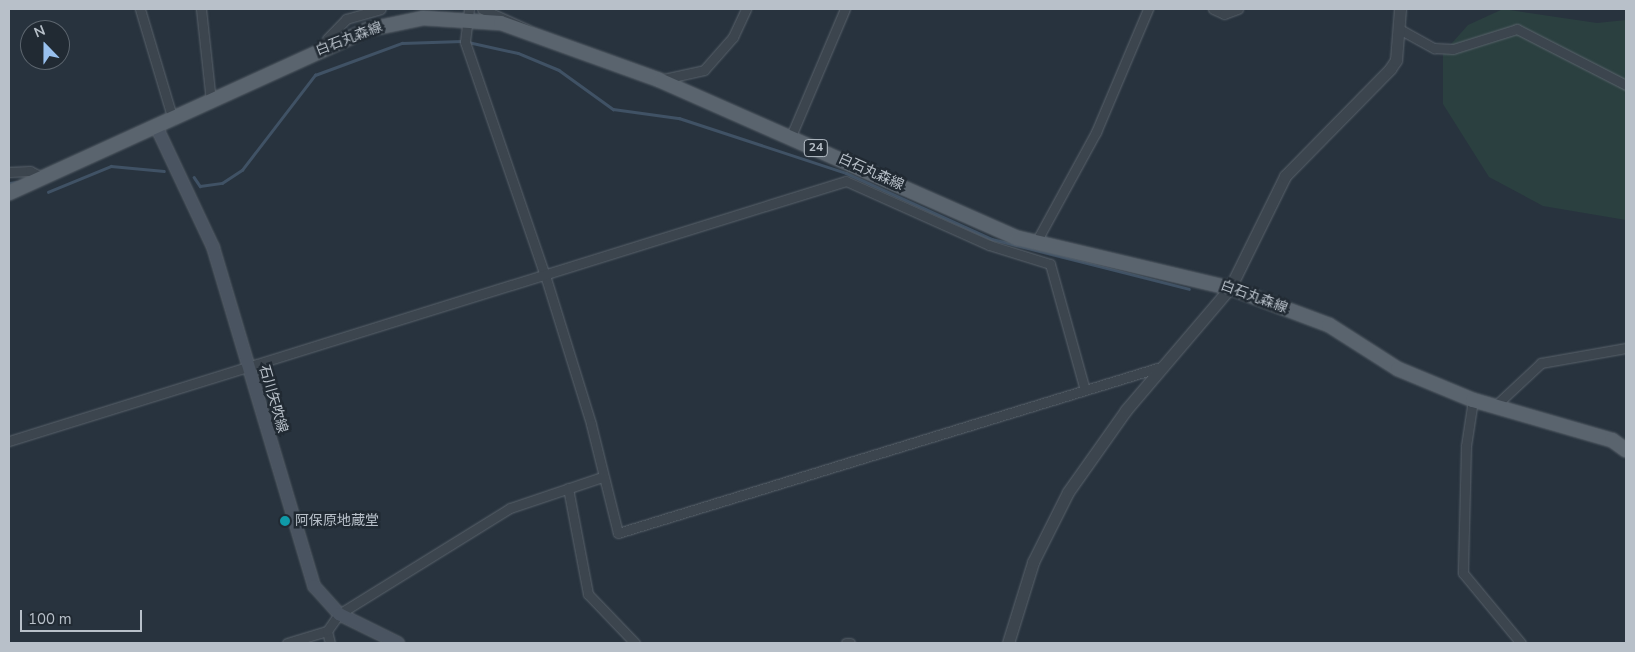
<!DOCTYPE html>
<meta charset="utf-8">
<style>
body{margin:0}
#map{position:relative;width:1635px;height:652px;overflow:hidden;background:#28333e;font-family:"Nunito Sans","Noto Sans JP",sans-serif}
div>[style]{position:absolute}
.green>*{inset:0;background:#2b4040}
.stream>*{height:2.5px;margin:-1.25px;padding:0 1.25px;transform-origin:1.25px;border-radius:1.25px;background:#405265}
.roads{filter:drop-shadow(0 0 1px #5a636c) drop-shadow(0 0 1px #5a636c)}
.minor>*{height:9px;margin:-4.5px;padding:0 4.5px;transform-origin:4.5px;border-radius:4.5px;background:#3c454e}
.tertiary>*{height:11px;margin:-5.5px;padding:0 5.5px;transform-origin:5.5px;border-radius:5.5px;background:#3c454e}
.secondary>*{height:12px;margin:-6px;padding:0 6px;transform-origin:6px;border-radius:6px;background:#4a5461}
.primary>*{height:14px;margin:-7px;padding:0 7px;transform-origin:7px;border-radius:7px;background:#5a646e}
.dots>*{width:14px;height:14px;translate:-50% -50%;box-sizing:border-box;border:2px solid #212a33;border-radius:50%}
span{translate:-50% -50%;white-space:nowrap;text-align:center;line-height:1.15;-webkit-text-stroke:5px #212a33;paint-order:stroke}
.shield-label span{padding:1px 4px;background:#212a33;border:1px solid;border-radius:4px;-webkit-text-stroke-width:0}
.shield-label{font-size:12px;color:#b8c0c9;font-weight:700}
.street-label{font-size:14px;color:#b8c0c9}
.poi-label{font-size:14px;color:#b8c0c9}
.left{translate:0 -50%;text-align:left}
.frame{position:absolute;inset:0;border:10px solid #b8c0c9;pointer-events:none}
.north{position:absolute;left:20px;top:20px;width:50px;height:50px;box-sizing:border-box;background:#212a33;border:1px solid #5d666f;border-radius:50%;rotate:338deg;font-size:14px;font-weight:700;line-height:20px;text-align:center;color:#b8c0c9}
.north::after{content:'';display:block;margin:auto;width:18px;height:22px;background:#98c0ee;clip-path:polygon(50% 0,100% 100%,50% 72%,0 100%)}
.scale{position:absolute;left:20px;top:610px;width:122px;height:22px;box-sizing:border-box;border:2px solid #b8c0c9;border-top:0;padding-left:6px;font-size:15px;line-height:18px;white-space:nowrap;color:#b8c0c9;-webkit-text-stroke:4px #212a33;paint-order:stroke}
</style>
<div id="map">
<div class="green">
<div style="clip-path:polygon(1503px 9px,1597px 23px,1626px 20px,1626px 220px,1543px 206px,1489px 177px,1443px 104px,1443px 53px,1468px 25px)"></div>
</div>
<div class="stream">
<div style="left:468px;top:42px;width:51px;rotate:12.4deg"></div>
<div style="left:518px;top:53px;width:44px;rotate:22.5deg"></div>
<div style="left:559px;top:70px;width:67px;rotate:35.8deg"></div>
<div style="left:613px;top:109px;width:67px;rotate:7.8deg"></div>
<div style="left:679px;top:118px;width:176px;rotate:18.2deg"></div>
<div style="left:846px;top:173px;width:160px;rotate:24.3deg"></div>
<div style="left:992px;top:239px;width:203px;rotate:14.2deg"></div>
<div style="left:194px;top:177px;width:11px;rotate:56deg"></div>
<div style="left:200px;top:186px;width:22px;rotate:-8deg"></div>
<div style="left:222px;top:183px;width:24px;rotate:-33deg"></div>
<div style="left:242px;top:170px;width:120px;rotate:-52.5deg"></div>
<div style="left:315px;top:75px;width:93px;rotate:-20.2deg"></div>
<div style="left:402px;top:43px;width:60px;rotate:-1.9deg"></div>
<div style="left:9px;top:183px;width:8px;rotate:-7deg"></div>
<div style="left:48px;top:192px;width:68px;rotate:-22.4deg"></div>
<div style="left:111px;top:166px;width:53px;rotate:5.4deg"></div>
</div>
<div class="roads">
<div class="minor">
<div style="left:140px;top:9px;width:116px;rotate:73.4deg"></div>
<div style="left:201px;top:9px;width:93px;rotate:83.8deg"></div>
<div style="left:469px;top:9px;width:33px;rotate:97deg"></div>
<div style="left:465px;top:42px;width:246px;rotate:71.1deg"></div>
<div style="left:545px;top:275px;width:156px;rotate:72.8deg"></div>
<div style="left:591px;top:424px;width:112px;rotate:76.1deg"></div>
<div style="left:618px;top:533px;width:571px;rotate:-17.01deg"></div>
<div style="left:482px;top:9px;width:51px;rotate:24.1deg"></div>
<div style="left:1213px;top:9px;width:12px;rotate:24deg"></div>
<div style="left:1224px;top:14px;width:15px;rotate:-20deg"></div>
<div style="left:1401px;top:30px;width:38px;rotate:29deg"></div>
<div style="left:1434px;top:48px;width:19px;rotate:3deg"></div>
<div style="left:1453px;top:49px;width:67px;rotate:-17.4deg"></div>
<div style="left:1517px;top:29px;width:123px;rotate:27.2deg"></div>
<div style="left:329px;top:45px;width:6px;rotate:-108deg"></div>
<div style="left:327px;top:39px;width:28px;rotate:-46deg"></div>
<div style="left:346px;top:19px;width:36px;rotate:-16deg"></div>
<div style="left:659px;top:80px;width:46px;rotate:-12.5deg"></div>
<div style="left:704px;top:70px;width:44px;rotate:-48.7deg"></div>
<div style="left:733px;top:37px;width:31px;rotate:-65deg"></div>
<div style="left:791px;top:136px;width:138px;rotate:-67deg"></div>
<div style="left:9px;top:172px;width:21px;rotate:-3deg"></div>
<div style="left:30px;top:171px;width:16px;rotate:27deg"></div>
<div style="left:1035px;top:244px;width:128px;rotate:-61.4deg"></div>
<div style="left:1096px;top:132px;width:134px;rotate:-67.1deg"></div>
<div style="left:1473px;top:400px;width:47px;rotate:98.7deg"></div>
<div style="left:1466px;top:446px;width:127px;rotate:91.4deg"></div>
<div style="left:1463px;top:573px;width:91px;rotate:50.4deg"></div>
<div style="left:1496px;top:405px;width:62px;rotate:-43deg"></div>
<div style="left:1541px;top:363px;width:86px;rotate:-10deg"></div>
<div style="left:9px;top:441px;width:876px;rotate:-17.26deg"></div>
<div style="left:846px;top:181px;width:157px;rotate:24.1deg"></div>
<div style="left:989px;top:245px;width:64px;rotate:17.3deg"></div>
<div style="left:1050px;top:264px;width:128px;rotate:74.5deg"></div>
<div style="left:568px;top:488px;width:108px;rotate:79.3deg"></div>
<div style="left:588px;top:594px;width:68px;rotate:46.2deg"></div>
<div style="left:327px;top:631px;width:12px;rotate:76deg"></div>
<div style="left:287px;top:643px;width:42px;rotate:-16.7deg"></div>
<div style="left:327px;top:631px;width:21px;rotate:-55deg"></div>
<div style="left:339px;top:614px;width:201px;rotate:-31.8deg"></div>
<div style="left:510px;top:508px;width:97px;rotate:-18.6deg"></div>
<div style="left:846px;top:643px;width:4px"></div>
</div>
<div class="tertiary">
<div style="left:1008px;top:643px;width:85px;rotate:-72.8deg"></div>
<div style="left:1033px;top:562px;width:78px;rotate:-63.4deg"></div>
<div style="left:1068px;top:492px;width:100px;rotate:-54.7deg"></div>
<div style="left:1126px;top:410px;width:160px;rotate:-49.6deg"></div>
<div style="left:1230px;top:288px;width:125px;rotate:-63.8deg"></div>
<div style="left:1285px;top:176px;width:150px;rotate:-45.5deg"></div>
<div style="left:1390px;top:69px;width:11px;rotate:-56deg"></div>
<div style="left:1396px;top:60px;width:51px;rotate:-85.5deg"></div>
</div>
<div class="secondary">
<div style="left:157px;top:128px;width:132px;rotate:64.8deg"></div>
<div style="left:213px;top:247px;width:354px;rotate:73.4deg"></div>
<div style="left:314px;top:586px;width:38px;rotate:48deg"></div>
<div style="left:339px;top:614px;width:66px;rotate:26.2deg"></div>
</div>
<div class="primary">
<div style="left:9px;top:193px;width:392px;rotate:-24.5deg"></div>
<div style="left:366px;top:30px;width:58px;rotate:-11.9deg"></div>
<div style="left:423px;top:18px;width:78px;rotate:3.7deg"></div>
<div style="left:501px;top:23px;width:168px;rotate:19.8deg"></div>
<div style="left:659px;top:80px;width:392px;rotate:23.8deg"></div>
<div style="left:1018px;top:238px;width:218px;rotate:13.3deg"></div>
<div style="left:1230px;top:288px;width:106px;rotate:20.5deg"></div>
<div style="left:1329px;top:325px;width:82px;rotate:32.5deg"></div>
<div style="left:1398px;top:369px;width:81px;rotate:22.5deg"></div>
<div style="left:1473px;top:400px;width:145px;rotate:16.1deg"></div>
<div style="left:1612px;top:440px;width:17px;rotate:36deg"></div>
</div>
</div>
<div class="dots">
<div style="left:285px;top:521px;background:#0f9aa8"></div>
</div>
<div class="shield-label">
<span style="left:816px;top:148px">24</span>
</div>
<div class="street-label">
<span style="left:349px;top:39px;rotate:-21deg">白石丸森線</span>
<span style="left:871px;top:172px;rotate:24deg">白石丸森線</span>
<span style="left:1254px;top:297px;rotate:20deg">白石丸森線</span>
<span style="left:273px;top:399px;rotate:74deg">石川矢吹線</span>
</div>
<div class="poi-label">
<span class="left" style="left:295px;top:521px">阿保原地蔵堂</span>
</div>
<div class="frame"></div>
<div class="north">N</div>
<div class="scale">100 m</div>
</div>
